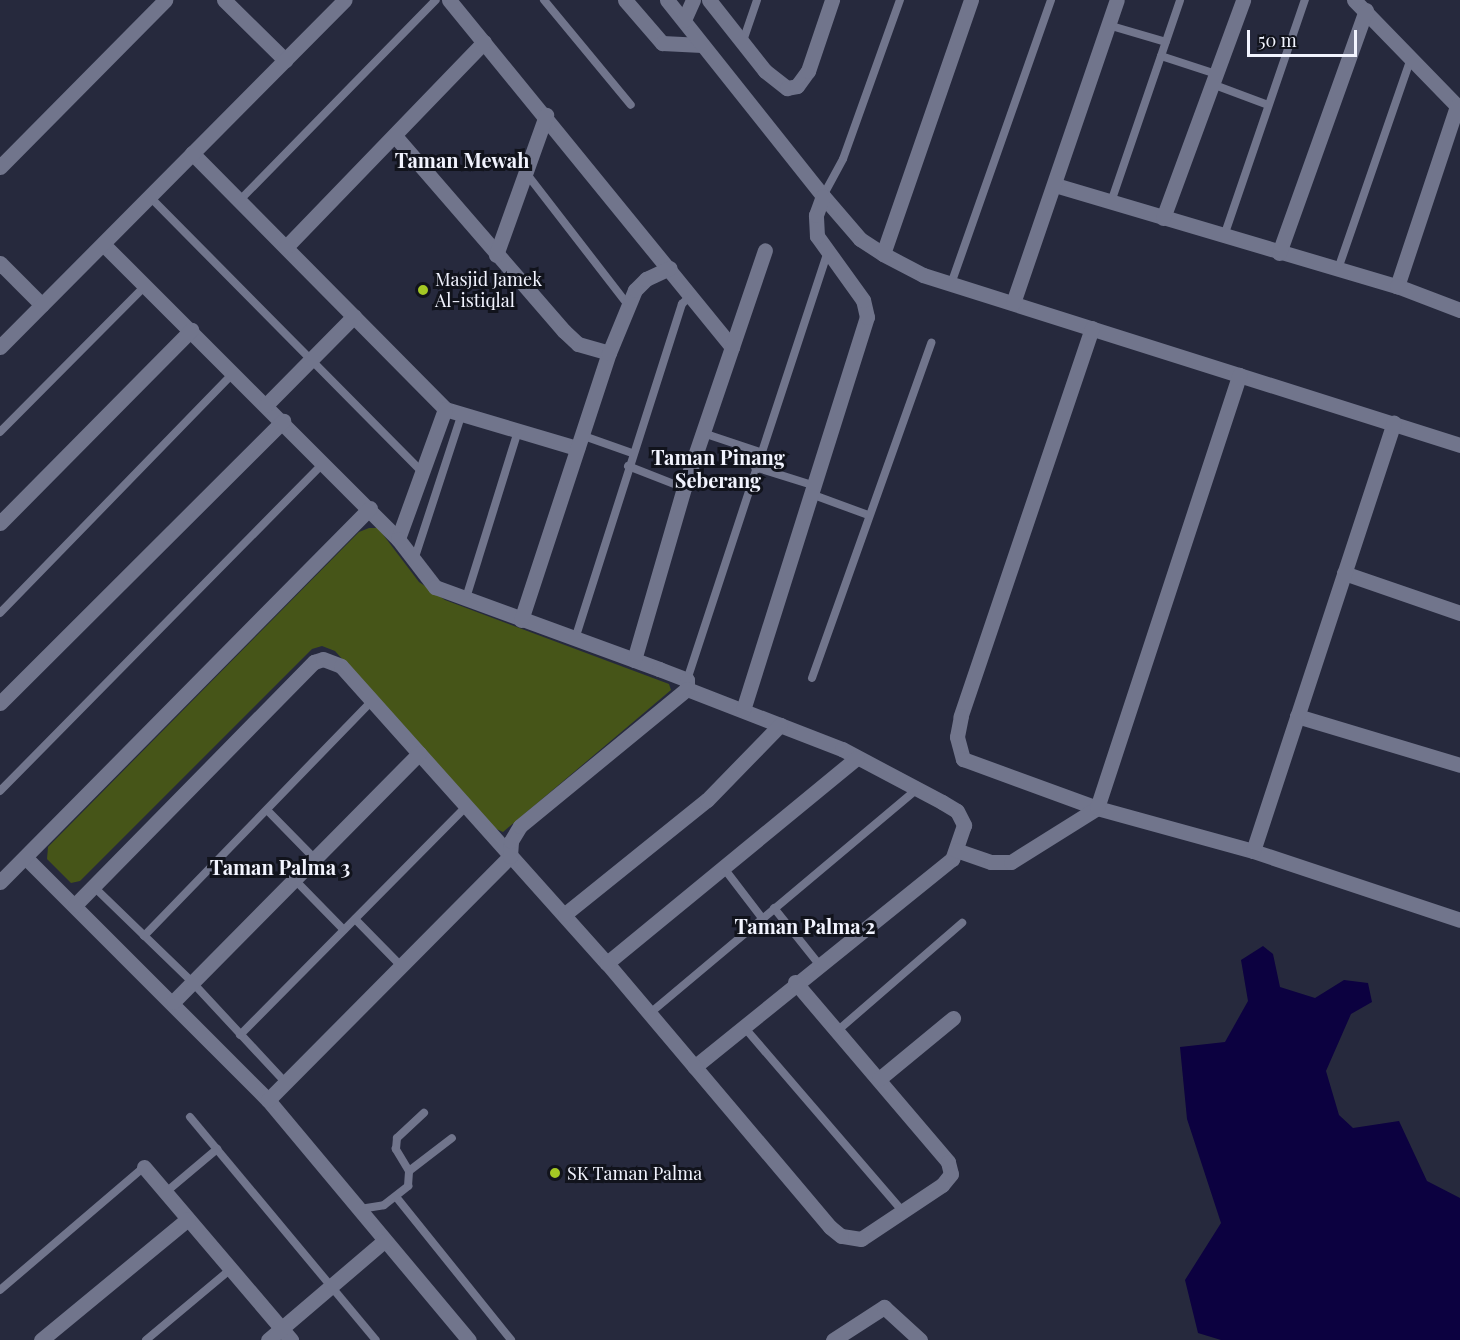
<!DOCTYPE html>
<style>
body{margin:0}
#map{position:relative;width:1460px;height:1340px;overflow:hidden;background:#26293d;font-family:"Playfair Display",serif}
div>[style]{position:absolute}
.green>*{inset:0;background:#465518}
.water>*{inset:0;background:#0c0140}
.service>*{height:8px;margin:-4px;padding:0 4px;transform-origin:4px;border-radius:4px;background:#71758c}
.minor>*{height:15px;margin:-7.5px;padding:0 7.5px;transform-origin:7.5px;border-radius:7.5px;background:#71758c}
.dots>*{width:16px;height:16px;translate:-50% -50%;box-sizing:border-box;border:3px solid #11131c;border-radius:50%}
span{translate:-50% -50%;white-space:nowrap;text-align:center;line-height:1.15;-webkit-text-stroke:6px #11131c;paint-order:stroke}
.poi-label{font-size:18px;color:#f2f4ff}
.left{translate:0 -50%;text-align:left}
.neighbourhood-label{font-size:20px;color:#f2f4ff;font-weight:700}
.scale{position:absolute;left:1247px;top:30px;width:110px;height:27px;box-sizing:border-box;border:3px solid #f2f4ff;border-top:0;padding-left:8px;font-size:18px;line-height:21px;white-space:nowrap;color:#f2f4ff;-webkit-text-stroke:4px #11131c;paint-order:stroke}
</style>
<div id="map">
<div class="green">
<div style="clip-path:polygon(369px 528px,378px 528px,419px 582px,445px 600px,669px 684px,671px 690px,503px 832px,494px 828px,335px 651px,322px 646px,312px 649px,80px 881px,71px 883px,47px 859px,48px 847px,359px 532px)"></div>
</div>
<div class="water">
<div style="clip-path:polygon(1263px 946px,1273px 954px,1280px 987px,1315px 998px,1344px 980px,1368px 983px,1372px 1002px,1351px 1014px,1326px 1071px,1339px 1115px,1353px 1128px,1399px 1121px,1427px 1181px,1460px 1198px,1460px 1340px,1221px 1340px,1198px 1333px,1185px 1280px,1221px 1223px,1187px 1119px,1180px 1047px,1225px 1042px,1248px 1001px,1241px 960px)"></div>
</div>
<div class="service">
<div style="left:544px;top:0;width:136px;rotate:50.4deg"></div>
<div style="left:1108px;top:25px;width:60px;rotate:16.3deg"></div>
<div style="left:743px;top:41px;width:43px;rotate:-71.1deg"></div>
<div style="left:1161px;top:56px;width:58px;rotate:18.1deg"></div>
<div style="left:1212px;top:84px;width:60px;rotate:20.6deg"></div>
<div style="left:526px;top:173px;width:167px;rotate:52.3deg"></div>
<div style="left:149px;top:196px;width:385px;rotate:45.3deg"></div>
<div style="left:823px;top:196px;width:42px;rotate:-61.6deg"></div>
<div style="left:843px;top:159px;width:169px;rotate:-70.3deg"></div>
<div style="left:239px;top:201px;width:281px;rotate:-45.6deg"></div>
<div style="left:1111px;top:202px;width:213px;rotate:-71.1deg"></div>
<div style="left:1224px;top:236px;width:250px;rotate:-71.1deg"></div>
<div style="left:1338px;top:269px;width:223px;rotate:-70.9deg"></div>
<div style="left:951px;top:284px;width:301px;rotate:-70.6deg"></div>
<div style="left:0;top:432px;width:206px;rotate:-45.2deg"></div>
<div style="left:703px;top:433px;width:60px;rotate:18.4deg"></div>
<div style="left:581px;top:435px;width:54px;rotate:19.4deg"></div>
<div style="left:628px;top:466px;width:60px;rotate:21.4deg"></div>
<div style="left:755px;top:467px;width:60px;rotate:17.5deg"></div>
<div style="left:811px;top:494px;width:61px;rotate:20.2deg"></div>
<div style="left:414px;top:560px;width:155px;rotate:-71.9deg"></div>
<div style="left:466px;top:598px;width:175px;rotate:-72.7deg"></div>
<div style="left:0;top:613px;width:334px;rotate:-45.8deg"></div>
<div style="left:575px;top:639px;width:352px;rotate:-72.3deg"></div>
<div style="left:682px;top:304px;width:13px;rotate:-45deg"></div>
<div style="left:812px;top:678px;width:356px;rotate:-70.4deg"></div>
<div style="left:687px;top:680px;width:448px;rotate:-71.8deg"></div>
<div style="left:0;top:791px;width:460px;rotate:-45.4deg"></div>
<div style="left:267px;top:810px;width:67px;rotate:45.6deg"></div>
<div style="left:723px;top:867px;width:64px;rotate:52.6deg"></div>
<div style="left:294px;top:879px;width:71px;rotate:45.6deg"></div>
<div style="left:93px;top:886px;width:139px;rotate:44.1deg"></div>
<div style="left:193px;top:983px;width:135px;rotate:47.1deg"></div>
<div style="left:774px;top:908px;width:70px;rotate:51.3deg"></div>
<div style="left:355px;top:919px;width:66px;rotate:45.6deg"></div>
<div style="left:144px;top:936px;width:327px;rotate:-45.9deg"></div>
<div style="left:649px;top:1014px;width:349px;rotate:-40deg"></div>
<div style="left:744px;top:1027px;width:243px;rotate:49.3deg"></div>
<div style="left:836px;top:1032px;width:167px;rotate:-40.9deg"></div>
<div style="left:240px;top:1035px;width:321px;rotate:-45.3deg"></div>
<div style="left:190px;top:1117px;width:290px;rotate:50.2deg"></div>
<div style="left:409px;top:1171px;width:54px;rotate:-37.5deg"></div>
<div style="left:166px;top:1192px;width:67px;rotate:-40.1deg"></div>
<div style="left:397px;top:1198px;width:182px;rotate:51.2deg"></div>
<div style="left:360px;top:1209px;width:24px;rotate:-9deg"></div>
<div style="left:384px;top:1205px;width:31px;rotate:-38deg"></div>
<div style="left:408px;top:1186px;width:15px;rotate:-86deg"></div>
<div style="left:409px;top:1171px;width:26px;rotate:-121deg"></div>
<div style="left:396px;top:1149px;width:11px;rotate:-85deg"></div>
<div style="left:397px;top:1138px;width:37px;rotate:-43deg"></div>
<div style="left:0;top:1290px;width:189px;rotate:-40.5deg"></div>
<div style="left:146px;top:1340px;width:111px;rotate:-39.9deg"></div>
</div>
<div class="minor">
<div style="left:224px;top:0;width:86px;rotate:44.5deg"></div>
<div style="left:449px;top:0;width:448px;rotate:50.8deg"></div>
<div style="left:625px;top:0;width:57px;rotate:49.3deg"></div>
<div style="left:662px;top:43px;width:40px;rotate:2.9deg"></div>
<div style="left:667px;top:0;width:251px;rotate:51.5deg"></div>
<div style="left:823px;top:196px;width:57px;rotate:49.3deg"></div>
<div style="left:860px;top:239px;width:27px;rotate:33deg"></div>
<div style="left:883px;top:254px;width:45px;rotate:27.7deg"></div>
<div style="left:923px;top:275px;width:563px;rotate:17.57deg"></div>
<div style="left:709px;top:0;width:90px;rotate:51.7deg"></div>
<div style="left:765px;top:71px;width:28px;rotate:38deg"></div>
<div style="left:787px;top:88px;width:10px;rotate:-11deg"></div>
<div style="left:797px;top:86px;width:19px;rotate:-54deg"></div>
<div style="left:808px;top:71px;width:75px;rotate:-71.3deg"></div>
<div style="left:1354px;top:0;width:148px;rotate:45.8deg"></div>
<div style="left:1457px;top:106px;width:190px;rotate:108.4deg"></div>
<div style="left:684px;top:20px;width:22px;rotate:-66deg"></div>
<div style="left:395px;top:136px;width:258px;rotate:49.1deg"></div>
<div style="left:564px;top:331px;width:19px;rotate:43deg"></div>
<div style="left:578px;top:344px;width:32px;rotate:16deg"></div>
<div style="left:192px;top:153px;width:360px;rotate:45.3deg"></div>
<div style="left:445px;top:409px;width:138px;rotate:16.5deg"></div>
<div style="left:0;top:167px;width:235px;rotate:-45.3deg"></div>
<div style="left:1055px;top:185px;width:357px;rotate:16.5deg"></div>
<div style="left:1397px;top:286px;width:67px;rotate:20.9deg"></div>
<div style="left:1163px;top:218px;width:232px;rotate:-69.8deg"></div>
<div style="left:104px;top:245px;width:416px;rotate:45deg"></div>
<div style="left:286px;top:247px;width:285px;rotate:-46deg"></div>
<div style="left:1279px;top:253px;width:258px;rotate:-70.3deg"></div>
<div style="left:883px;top:254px;width:269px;rotate:-70.9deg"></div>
<div style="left:496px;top:255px;width:149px;rotate:-70.3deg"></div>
<div style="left:0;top:263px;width:59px;rotate:45deg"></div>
<div style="left:1013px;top:303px;width:320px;rotate:-71.1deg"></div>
<div style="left:1092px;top:328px;width:410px;rotate:108.7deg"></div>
<div style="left:961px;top:716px;width:21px;rotate:101deg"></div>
<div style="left:957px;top:737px;width:23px;rotate:75deg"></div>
<div style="left:963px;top:759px;width:143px;rotate:20.1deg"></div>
<div style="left:1097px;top:808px;width:162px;rotate:15.4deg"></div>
<div style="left:1253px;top:851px;width:218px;rotate:18.4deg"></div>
<div style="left:0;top:347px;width:489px;rotate:-45.2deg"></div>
<div style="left:266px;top:405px;width:125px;rotate:-45.3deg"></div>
<div style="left:445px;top:409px;width:138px;rotate:109.9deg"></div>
<div style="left:398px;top:539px;width:61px;rotate:52.4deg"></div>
<div style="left:435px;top:587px;width:239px;rotate:20.1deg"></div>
<div style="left:659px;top:669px;width:30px;rotate:21deg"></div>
<div style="left:687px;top:680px;width:9px;rotate:90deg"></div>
<div style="left:687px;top:689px;width:166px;rotate:21.2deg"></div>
<div style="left:842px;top:749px;width:113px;rotate:27.9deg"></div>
<div style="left:942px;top:802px;width:17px;rotate:31deg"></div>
<div style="left:957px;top:811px;width:16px;rotate:63deg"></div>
<div style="left:964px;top:825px;width:36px;rotate:109deg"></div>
<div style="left:952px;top:859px;width:331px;rotate:141.1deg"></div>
<div style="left:0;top:523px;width:272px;rotate:-45.3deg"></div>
<div style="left:1344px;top:573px;width:123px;rotate:19deg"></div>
<div style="left:521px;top:620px;width:281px;rotate:-71.8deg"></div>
<div style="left:609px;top:353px;width:68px;rotate:-67.6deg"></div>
<div style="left:635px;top:290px;width:16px;rotate:-45deg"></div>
<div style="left:646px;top:279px;width:26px;rotate:-25deg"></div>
<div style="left:634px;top:660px;width:179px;rotate:-73.8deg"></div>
<div style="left:684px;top:488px;width:251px;rotate:-71.2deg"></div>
<div style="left:0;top:703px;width:400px;rotate:-44.9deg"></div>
<div style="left:743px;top:710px;width:412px;rotate:-72.5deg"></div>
<div style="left:867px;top:317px;width:17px;rotate:-103deg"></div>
<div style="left:863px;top:300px;width:79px;rotate:-125.7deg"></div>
<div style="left:817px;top:236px;width:21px;rotate:-93deg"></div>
<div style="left:816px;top:215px;width:20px;rotate:-70deg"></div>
<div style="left:1297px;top:716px;width:170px;rotate:16.7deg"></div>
<div style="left:956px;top:850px;width:37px;rotate:19deg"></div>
<div style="left:991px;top:862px;width:20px"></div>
<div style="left:1011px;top:862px;width:102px;rotate:-32.1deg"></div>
<div style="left:1097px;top:808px;width:456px;rotate:-71.8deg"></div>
<div style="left:1253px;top:851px;width:451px;rotate:-71.8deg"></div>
<div style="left:26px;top:858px;width:342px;rotate:45deg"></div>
<div style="left:268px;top:1100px;width:313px;rotate:50.1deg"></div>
<div style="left:0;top:882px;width:526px;rotate:-45.31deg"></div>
<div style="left:75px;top:905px;width:341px;rotate:-45.5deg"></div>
<div style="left:314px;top:662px;width:9px;rotate:-18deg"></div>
<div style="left:323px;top:659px;width:19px;rotate:21deg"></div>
<div style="left:341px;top:666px;width:399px;rotate:48.2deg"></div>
<div style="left:565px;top:914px;width:182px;rotate:-38.8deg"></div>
<div style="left:707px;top:800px;width:105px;rotate:-45.8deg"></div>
<div style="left:795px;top:982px;width:236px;rotate:49.6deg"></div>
<div style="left:948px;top:1162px;width:12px;rotate:76deg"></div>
<div style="left:951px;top:1174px;width:14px;rotate:129deg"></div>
<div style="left:942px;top:1185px;width:97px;rotate:146.3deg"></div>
<div style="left:861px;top:1239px;width:20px;rotate:-171deg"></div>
<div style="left:841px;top:1236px;width:14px;rotate:-141deg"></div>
<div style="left:830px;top:1227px;width:346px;rotate:-130.2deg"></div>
<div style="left:607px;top:963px;width:323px;rotate:-39.4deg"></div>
<div style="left:173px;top:1002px;width:350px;rotate:-45.3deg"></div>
<div style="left:879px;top:1079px;width:96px;rotate:-39.5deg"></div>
<div style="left:268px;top:1100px;width:344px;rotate:-45.2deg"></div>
<div style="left:510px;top:856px;width:15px;rotate:-86deg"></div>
<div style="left:511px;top:841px;width:17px;rotate:-59deg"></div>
<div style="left:520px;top:826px;width:216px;rotate:-39.4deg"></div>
<div style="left:144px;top:1167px;width:227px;rotate:49.6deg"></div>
<div style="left:41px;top:1340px;width:190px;rotate:-39.5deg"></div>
<div style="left:268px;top:1340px;width:153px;rotate:-40.5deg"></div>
<div style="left:833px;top:1340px;width:61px;rotate:-32.9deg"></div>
<div style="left:884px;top:1307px;width:49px;rotate:42.5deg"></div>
</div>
<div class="dots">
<div style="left:423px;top:290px;background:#a4c824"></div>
<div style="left:555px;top:1173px;background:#a4c824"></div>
</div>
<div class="poi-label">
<span class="left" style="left:435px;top:290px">Masjid Jamek<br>Al-istiqlal</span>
<span class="left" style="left:567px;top:1173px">SK Taman Palma</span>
</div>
<div class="neighbourhood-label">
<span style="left:462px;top:159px">Taman Mewah</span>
<span style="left:718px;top:468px">Taman Pinang<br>Seberang</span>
<span style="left:280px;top:866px">Taman Palma 3</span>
<span style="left:805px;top:925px">Taman Palma 2</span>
</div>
<div class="scale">50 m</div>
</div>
